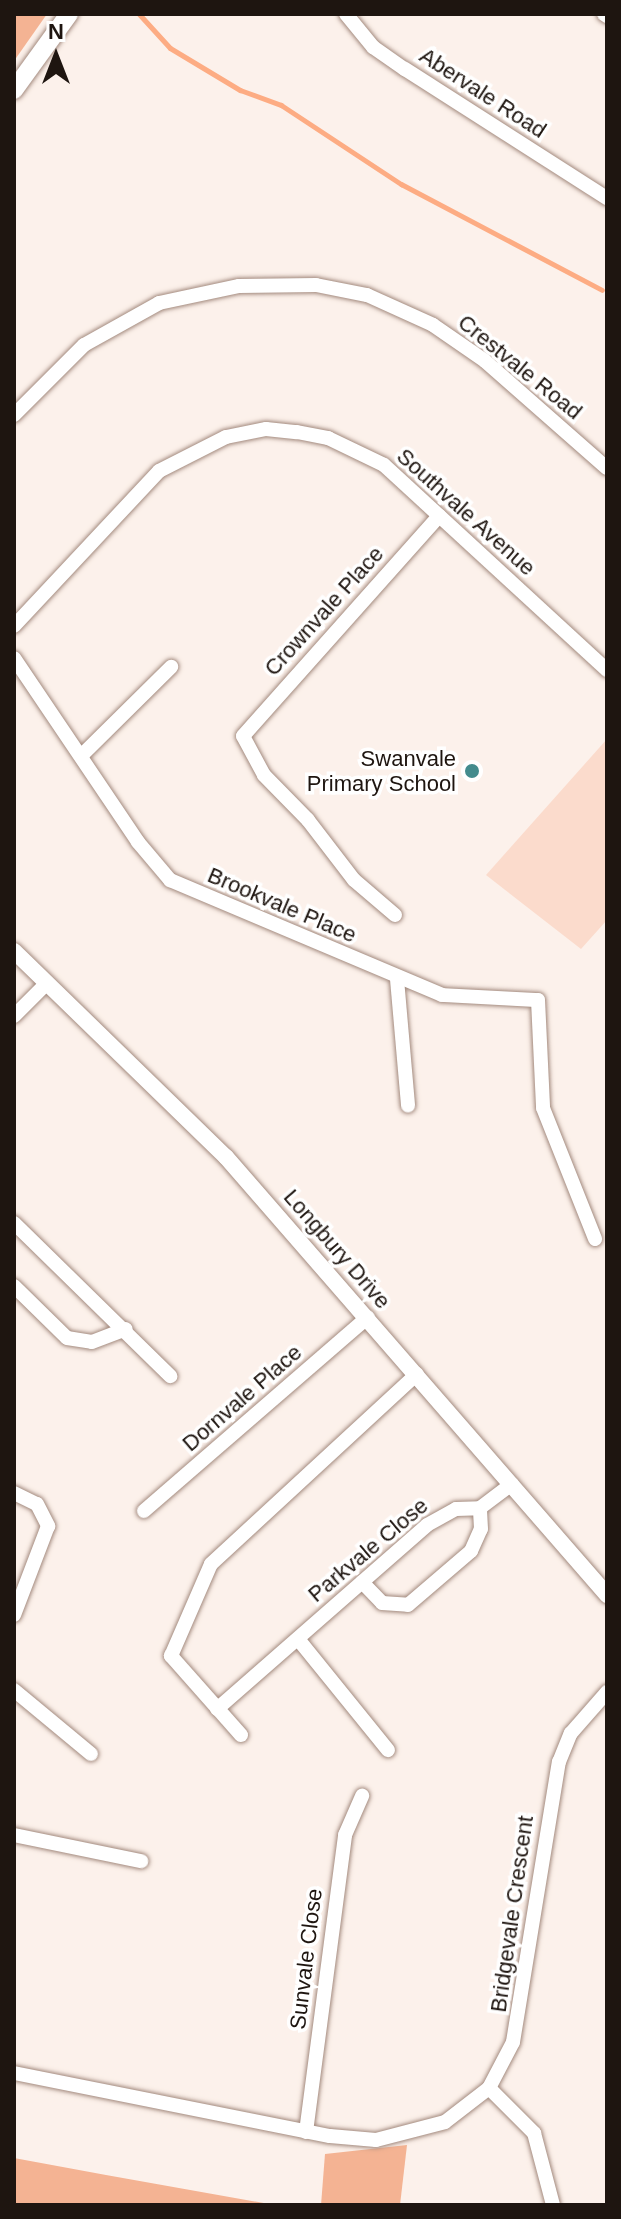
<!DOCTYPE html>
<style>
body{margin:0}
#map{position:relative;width:621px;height:2219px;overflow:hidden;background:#fcf1eb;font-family:Arial,sans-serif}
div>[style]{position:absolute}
.green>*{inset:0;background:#fbdbcc}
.forest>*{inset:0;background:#f4b393}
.stream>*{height:5px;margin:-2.5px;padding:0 2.5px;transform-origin:2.5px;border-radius:2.5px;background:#fdac83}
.roads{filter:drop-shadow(0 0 2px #a38a7e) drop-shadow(0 0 2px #a38a7e)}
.minor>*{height:14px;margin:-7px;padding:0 7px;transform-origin:7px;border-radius:7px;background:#fff}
.tertiary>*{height:16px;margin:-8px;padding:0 8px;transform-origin:8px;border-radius:8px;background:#fff}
.secondary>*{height:18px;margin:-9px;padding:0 9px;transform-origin:9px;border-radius:9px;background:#fff}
.dots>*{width:22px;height:22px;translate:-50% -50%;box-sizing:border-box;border:4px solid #fff;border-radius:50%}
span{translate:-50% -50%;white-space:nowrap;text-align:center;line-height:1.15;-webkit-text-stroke:7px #fff;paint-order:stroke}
.street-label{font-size:22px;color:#1e1510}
.poi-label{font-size:22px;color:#1e1510}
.right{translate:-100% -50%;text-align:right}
.frame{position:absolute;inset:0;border:16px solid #1e1510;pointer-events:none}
.north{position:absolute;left:16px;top:16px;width:80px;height:80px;-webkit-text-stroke:6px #fff;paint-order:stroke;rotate:0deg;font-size:22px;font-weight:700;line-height:32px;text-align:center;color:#1e1510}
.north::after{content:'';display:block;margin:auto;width:28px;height:36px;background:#1e1510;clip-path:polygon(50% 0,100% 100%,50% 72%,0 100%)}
</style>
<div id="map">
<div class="green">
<div style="clip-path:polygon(607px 739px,607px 920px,581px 949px,486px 875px)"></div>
</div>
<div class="forest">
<div style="clip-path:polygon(14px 14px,47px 14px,14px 61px)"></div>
<div style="clip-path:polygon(407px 2145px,400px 2205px,321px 2205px,325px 2154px)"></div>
<div style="clip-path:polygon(14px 2158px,106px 2175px,275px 2205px,14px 2205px)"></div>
</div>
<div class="stream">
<div style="left:139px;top:14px;width:46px;rotate:47.6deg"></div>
<div style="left:170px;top:48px;width:82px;rotate:31deg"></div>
<div style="left:240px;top:90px;width:44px;rotate:20.1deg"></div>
<div style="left:281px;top:105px;width:144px;rotate:33.4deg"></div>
<div style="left:401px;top:184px;width:227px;rotate:27.8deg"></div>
</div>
<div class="roads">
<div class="minor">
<div style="left:346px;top:14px;width:43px;rotate:50.7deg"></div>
<div style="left:373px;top:47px;width:39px;rotate:35deg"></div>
<div style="left:405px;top:69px;width:240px;rotate:32.6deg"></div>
<div style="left:604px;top:14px;width:4px;rotate:34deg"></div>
<div style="left:14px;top:415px;width:99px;rotate:-45deg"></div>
<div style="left:84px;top:345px;width:86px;rotate:-29.2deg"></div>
<div style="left:159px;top:303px;width:82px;rotate:-12deg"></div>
<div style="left:239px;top:286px;width:77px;rotate:-0.7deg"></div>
<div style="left:316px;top:285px;width:52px;rotate:11.1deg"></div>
<div style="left:367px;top:295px;width:72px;rotate:24.4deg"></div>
<div style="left:433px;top:325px;width:63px;rotate:34.7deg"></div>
<div style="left:485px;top:361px;width:162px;rotate:41.3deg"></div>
<div style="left:14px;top:626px;width:212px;rotate:-46.9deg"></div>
<div style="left:159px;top:471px;width:75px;rotate:-26.9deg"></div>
<div style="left:226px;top:437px;width:41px;rotate:-11.3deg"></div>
<div style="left:266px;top:429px;width:31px;rotate:6deg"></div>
<div style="left:297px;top:432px;width:32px;rotate:11deg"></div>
<div style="left:328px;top:438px;width:62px;rotate:25.7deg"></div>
<div style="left:384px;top:465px;width:303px;rotate:42.6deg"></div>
<div style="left:14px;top:658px;width:222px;rotate:56deg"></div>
<div style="left:138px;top:842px;width:50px;rotate:49.9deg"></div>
<div style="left:170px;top:880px;width:295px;rotate:22.9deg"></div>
<div style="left:442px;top:995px;width:96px;rotate:3deg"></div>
<div style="left:538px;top:1000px;width:108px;rotate:87.3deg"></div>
<div style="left:543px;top:1108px;width:141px;rotate:68.3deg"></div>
<div style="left:81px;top:756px;width:127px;rotate:-44.7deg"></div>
<div style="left:395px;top:915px;width:54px;rotate:-139.5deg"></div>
<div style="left:354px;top:880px;width:76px;rotate:-127.5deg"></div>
<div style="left:308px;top:820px;width:63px;rotate:-134.4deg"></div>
<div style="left:264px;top:775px;width:44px;rotate:-118.3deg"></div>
<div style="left:243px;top:736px;width:295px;rotate:-48.3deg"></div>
<div style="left:397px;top:979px;width:127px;rotate:85deg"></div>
<div style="left:14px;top:1016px;width:47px;rotate:-45deg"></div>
<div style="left:14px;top:1223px;width:219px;rotate:44.4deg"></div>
<div style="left:14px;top:1286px;width:74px;rotate:44.5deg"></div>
<div style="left:67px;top:1338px;width:25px;rotate:9deg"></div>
<div style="left:92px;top:1342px;width:36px;rotate:-21deg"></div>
<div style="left:14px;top:1493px;width:25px;rotate:26deg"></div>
<div style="left:37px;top:1504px;width:25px;rotate:63deg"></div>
<div style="left:48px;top:1526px;width:95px;rotate:110.9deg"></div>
<div style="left:144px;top:1511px;width:296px;rotate:-40.9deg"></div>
<div style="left:362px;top:1582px;width:29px;rotate:46deg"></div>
<div style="left:382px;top:1603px;width:26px;rotate:4deg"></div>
<div style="left:408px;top:1605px;width:83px;rotate:-40.6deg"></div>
<div style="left:471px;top:1551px;width:24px;rotate:-66deg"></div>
<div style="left:481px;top:1529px;width:21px;rotate:-93deg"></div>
<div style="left:298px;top:1639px;width:143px;rotate:51deg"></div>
<div style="left:14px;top:1690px;width:100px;rotate:39.7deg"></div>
<div style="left:217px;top:1709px;width:279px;rotate:-41.2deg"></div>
<div style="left:427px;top:1525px;width:33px;rotate:-29deg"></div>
<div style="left:456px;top:1509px;width:24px;rotate:-2deg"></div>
<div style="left:480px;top:1508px;width:40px;rotate:-37deg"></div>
<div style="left:241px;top:1735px;width:106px;rotate:-131.5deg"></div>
<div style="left:171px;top:1656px;width:100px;rotate:-66.5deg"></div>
<div style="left:211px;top:1564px;width:280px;rotate:-42.7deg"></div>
<div style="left:14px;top:1835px;width:130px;rotate:11.6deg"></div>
<div style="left:14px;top:2073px;width:322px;rotate:11.3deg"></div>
<div style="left:330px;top:2136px;width:46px;rotate:5deg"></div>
<div style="left:376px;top:2140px;width:71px;rotate:-14.6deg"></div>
<div style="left:445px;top:2122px;width:56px;rotate:-37.7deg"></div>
<div style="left:489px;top:2088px;width:52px;rotate:-62.4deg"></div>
<div style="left:513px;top:2042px;width:284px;rotate:-80.7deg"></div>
<div style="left:559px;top:1762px;width:31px;rotate:-68deg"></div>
<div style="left:571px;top:1733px;width:55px;rotate:-48.7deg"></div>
<div style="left:489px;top:2088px;width:64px;rotate:45deg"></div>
<div style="left:534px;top:2133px;width:74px;rotate:75.2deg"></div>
<div style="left:306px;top:2132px;width:300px;rotate:-82.5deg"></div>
<div style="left:345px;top:1835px;width:43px;rotate:-66.4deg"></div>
</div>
<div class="tertiary">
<div style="left:14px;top:951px;width:296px;rotate:44.2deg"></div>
<div style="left:226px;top:1157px;width:581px;rotate:48.98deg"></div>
</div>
<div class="secondary">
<div style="left:14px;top:90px;width:94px;rotate:-54.1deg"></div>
</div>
</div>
<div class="dots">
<div style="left:472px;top:771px;background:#438b8d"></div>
</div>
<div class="street-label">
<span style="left:483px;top:93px;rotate:33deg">Abervale Road</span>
<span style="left:520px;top:367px;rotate:39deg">Crestvale Road</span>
<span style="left:466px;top:512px;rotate:42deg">Southvale Avenue</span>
<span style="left:324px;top:611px;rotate:-48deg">Crownvale Place</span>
<span style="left:282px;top:905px;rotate:23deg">Brookvale Place</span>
<span style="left:337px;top:1249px;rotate:49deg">Longbury Drive</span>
<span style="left:242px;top:1398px;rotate:-41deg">Dornvale Place</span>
<span style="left:368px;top:1550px;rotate:-40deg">Parkvale Close</span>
<span style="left:512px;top:1914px;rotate:-82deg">Bridgevale Crescent</span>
<span style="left:306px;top:1959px;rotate:-83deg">Sunvale Close</span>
</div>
<div class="poi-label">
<span class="right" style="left:456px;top:771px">Swanvale<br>Primary School</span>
</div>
<div class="frame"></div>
<div class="north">N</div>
</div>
